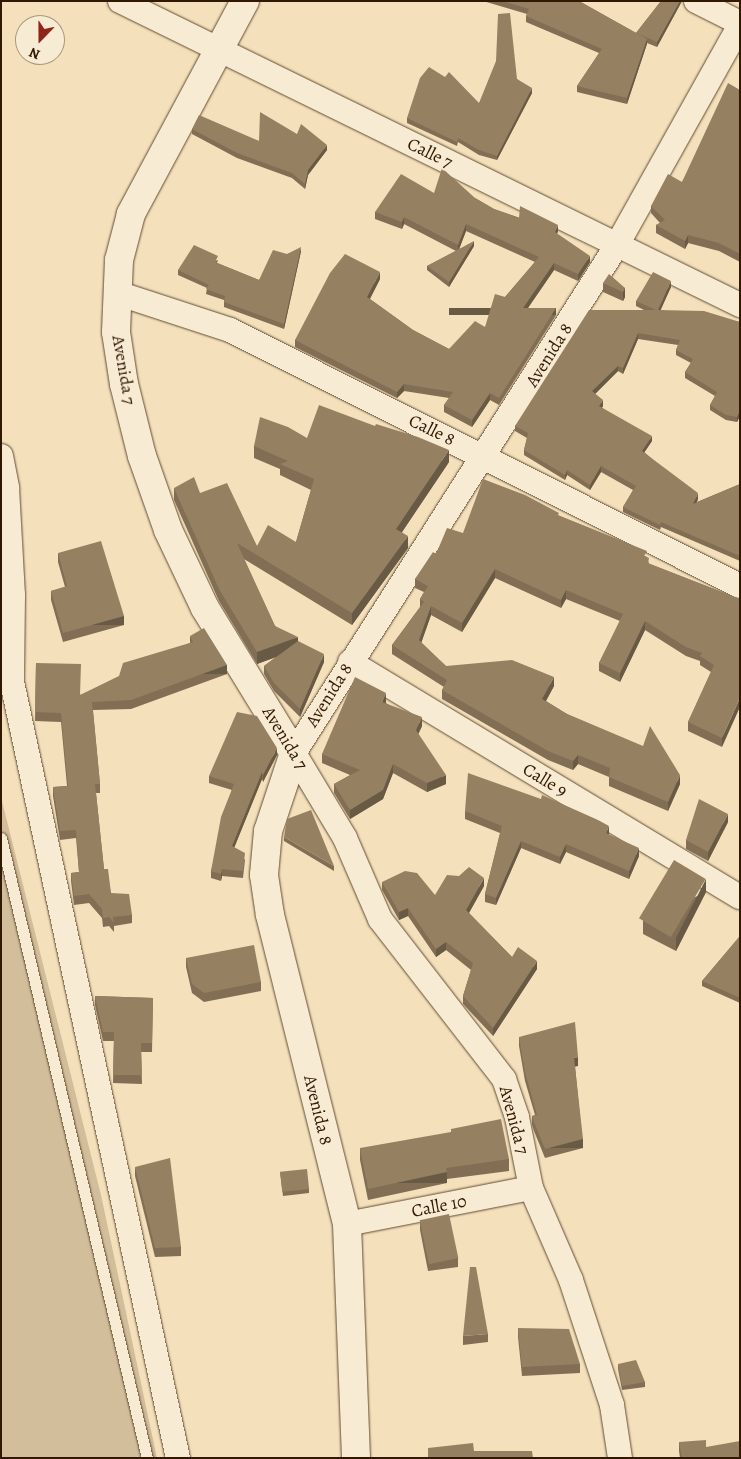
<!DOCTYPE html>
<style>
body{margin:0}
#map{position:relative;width:741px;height:1459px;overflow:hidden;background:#f4e0bb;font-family:Alegreya,serif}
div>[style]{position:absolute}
.green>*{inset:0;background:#d3be9b}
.roads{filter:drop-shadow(0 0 1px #614a30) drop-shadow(0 0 1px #614a30)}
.service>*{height:11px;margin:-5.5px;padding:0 5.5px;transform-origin:5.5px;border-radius:5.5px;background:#f8ebd3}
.minor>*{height:24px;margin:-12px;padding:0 12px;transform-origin:12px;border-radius:12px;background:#f8ebd3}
.tertiary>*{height:28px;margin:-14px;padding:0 14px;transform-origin:14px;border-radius:14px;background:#f8ebd3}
.wall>*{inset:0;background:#816e54}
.shaded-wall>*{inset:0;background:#695a45;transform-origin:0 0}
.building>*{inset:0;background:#968062;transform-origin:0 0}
span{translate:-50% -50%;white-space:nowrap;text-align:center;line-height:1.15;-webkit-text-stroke:4px #f8ebd3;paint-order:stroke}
.street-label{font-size:18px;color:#301801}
.frame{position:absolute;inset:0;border:2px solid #301801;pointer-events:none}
.north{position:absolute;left:15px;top:15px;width:50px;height:50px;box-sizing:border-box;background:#f8ebd3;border:1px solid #a8977f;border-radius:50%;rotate:202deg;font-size:14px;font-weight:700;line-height:20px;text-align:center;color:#301801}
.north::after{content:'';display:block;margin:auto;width:18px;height:22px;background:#8f2418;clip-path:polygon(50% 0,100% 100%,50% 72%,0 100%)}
</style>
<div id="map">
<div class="green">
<div style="clip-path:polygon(1px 797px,101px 1195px,157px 1458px,1px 1458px)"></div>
</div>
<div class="roads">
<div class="service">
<div style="left:1px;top:838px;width:637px;rotate:76.75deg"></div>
</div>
<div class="minor">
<div style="left:120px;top:1px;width:691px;rotate:26.12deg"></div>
<div style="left:696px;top:1px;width:49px;rotate:26.6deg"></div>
<div style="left:117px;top:293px;width:119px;rotate:18.1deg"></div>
<div style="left:230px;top:330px;width:571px;rotate:26.65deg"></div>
<div style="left:1px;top:456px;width:33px;rotate:79deg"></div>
<div style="left:7px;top:488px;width:107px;rotate:86.8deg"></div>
<div style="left:13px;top:595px;width:87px;rotate:90.7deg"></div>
<div style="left:12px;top:682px;width:794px;rotate:77.93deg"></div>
<div style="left:350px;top:662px;width:455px;rotate:31.1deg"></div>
<div style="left:347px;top:1224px;width:187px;rotate:-11.1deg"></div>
<div style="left:620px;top:1458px;width:54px;rotate:-98.6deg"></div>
<div style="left:612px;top:1405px;width:132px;rotate:-108.2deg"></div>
<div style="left:571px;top:1280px;width:100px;rotate:-113.5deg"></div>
<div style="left:531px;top:1188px;width:72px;rotate:-101.2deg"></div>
<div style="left:517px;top:1117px;width:40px;rotate:-108.9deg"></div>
<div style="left:504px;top:1079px;width:202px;rotate:-127.8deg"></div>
<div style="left:380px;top:919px;width:88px;rotate:-113.4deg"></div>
<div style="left:345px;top:838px;width:99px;rotate:-121deg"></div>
<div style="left:294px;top:753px;width:602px;rotate:-57.55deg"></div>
<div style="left:617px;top:245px;width:252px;rotate:-60.8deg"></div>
</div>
<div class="tertiary">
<div style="left:245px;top:1px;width:242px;rotate:118.2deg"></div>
<div style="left:131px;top:214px;width:48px;rotate:104.6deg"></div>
<div style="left:119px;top:260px;width:72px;rotate:92.4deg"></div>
<div style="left:116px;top:332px;width:53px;rotate:81.3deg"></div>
<div style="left:124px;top:384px;width:74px;rotate:76deg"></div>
<div style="left:142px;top:456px;width:78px;rotate:70.6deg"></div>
<div style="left:168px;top:530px;width:86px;rotate:64.6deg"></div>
<div style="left:205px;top:608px;width:170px;rotate:58.5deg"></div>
<div style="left:294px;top:753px;width:82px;rotate:108.4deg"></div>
<div style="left:268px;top:831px;width:44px;rotate:95.2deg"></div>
<div style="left:264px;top:875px;width:40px;rotate:81.5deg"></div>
<div style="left:270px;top:915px;width:318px;rotate:76deg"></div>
<div style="left:347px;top:1224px;width:234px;rotate:87.8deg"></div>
</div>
</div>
<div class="wall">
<div style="clip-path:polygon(483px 1px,579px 1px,636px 33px,661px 1px,682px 1px,657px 47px,647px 43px,627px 104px,577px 92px,577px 86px,599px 53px,526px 22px,526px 16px,527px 14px)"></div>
<div style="clip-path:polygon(517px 79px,532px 93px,497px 160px,479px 155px,458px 142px,457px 146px,407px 123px,407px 118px,479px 103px)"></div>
<div style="clip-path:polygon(740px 90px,740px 262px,719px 251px,688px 243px,685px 249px,656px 233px,656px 225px,660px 223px,651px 213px,651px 206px,682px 182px)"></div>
<div style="clip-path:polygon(192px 129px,259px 141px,297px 134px,327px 150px,308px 175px,305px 189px,292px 178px,237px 158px,192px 134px)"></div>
<div style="clip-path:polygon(434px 193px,475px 198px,494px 209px,558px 231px,557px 234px,590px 262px,578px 281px,554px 270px,528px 308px,556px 315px,499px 405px,490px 400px,472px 427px,444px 412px,444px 405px,449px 398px,404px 391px,397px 398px,295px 347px,295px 340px,380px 279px,370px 299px,413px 330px,449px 349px,485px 327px,505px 297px,535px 262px,466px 231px,459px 249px,474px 246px,449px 287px,427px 270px,427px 266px,456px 251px,404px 224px,402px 229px,375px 219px,375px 212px)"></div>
<div style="clip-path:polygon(301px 251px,284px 329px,224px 307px,224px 300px,206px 294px,207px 288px,178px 275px,178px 270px,218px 260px,217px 263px,259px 280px,287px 254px)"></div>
<div style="clip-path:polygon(603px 283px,625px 288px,625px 297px,623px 301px,603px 292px)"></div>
<div style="clip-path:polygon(671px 287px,660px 310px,740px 322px,740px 416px,737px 422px,726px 420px,710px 410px,710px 405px,715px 396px,685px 378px,685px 372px,691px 363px,676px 355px,676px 350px,678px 345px,638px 339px,623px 374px,618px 371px,595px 394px,603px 406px,602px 408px,652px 441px,644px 452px,698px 499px,697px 502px,740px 484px,740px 561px,661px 527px,660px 530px,623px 512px,623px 507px,633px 490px,601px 472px,590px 490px,567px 475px,565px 480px,524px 455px,524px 450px,527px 438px,515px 431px,515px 426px,644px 310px,636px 306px,636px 301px)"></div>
<div style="clip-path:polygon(307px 438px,449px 462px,402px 532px,408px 548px,352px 625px,244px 559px,275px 626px,298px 641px,324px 662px,300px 717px,274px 691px,264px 674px,264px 666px,276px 657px,257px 664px,219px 601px,174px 500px,174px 488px,200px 493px,257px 546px,296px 542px,311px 490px,280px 475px,280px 469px,254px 458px,254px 446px)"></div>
<div style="clip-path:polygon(559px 516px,647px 557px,649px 564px,740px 599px,722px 747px,688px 731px,688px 722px,711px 672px,700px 665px,700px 661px,686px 656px,645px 630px,620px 682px,599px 671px,599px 663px,620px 621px,566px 599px,561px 608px,495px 578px,462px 632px,431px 615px,421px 643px,446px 666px,554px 686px,546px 701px,680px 784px,668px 811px,609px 786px,609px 777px,578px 764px,573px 770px,548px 760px,442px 699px,442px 690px,444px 687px,392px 654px,392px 645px,420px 607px,420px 599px,424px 592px,415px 588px,415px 579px,436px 554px,463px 533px)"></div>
<div style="clip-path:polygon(58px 553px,124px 625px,63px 642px,51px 600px,51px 591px,65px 587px,58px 562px)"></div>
<div style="clip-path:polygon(190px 636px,227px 674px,131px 709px,93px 710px,100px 784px,100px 793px,96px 793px,104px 869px,111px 893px,132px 915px,132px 923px,114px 926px,114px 932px,109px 926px,103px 927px,102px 918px,89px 903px,74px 905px,71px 881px,71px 873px,79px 872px,76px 838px,60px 840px,53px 796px,53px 787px,67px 786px,61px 722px,35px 721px,36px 663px,81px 695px,190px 643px)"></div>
<div style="clip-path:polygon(386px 702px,386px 703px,422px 726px,418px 734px,446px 784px,427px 792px,393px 773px,383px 799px,350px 819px,334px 793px,334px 784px,350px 775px,322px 763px,322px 754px)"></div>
<div style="clip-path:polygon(277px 755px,263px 782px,262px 779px,234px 848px,245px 860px,243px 878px,222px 876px,221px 881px,211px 878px,211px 871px,232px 790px,209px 783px,209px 776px)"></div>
<div style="clip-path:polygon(465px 811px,609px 834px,609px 835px,639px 856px,629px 879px,566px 852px,560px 864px,521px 848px,496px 905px,485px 902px,485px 894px,500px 833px,465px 819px)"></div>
<div style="clip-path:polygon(728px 822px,708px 861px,686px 849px,686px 840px)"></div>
<div style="clip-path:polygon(284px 837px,334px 866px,334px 871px,284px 841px)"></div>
<div style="clip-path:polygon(382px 882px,435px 895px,484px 886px,469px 913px,512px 957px,537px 969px,493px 1036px,463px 1004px,463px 996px,471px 970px,446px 950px,436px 957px,408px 916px,399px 920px,382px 890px)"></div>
<div style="clip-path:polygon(706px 892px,676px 951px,643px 934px,643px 921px)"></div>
<div style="clip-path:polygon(740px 936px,740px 1003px,702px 986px,702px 981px)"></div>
<div style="clip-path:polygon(186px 958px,261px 982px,261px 991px,204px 1002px,192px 993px,186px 967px)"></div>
<div style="clip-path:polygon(95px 996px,153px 998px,152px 1052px,141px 1052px,142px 1084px,113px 1083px,114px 1041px,103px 1041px,95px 1005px)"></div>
<div style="clip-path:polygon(519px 1037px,578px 1066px,575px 1066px,583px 1148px,545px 1158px,534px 1131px,532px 1125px,532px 1116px,535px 1115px,525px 1081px,519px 1046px)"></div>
<div style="clip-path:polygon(360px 1148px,509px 1159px,509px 1171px,447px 1179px,447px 1183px,368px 1200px,360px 1160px)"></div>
<div style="clip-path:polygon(135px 1167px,181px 1247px,181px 1256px,155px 1257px,135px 1176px)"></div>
<div style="clip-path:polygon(280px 1172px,309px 1189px,309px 1193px,283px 1196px)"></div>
<div style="clip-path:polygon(420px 1222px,458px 1258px,458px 1267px,428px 1271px,420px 1230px)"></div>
<div style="clip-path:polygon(518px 1328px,580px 1364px,580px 1373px,522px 1376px,518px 1337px)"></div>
<div style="clip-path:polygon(488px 1334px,488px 1342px,463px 1345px,463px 1336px)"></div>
<div style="clip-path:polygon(618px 1364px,645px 1382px,645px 1387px,622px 1390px,618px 1369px)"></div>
<div style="clip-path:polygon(679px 1442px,706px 1447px,740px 1458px,680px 1458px,679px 1451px)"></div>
</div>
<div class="shaded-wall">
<div style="clip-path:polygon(680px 1px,682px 1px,657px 47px,657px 42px)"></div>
<div style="clip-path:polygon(647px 39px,647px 44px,627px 104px,627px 98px)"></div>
<div style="clip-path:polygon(532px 88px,532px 93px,497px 160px,497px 156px)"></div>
<div style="clip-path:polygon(327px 145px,327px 150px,308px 175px,305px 189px,305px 184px,308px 170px)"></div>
<div style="clip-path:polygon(404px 217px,404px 224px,402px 229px,402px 222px)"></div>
<div style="clip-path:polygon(466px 224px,466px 231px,458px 252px,458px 245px)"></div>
<div style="clip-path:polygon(558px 225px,558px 231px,555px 239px,555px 232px)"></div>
<div style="clip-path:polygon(688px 235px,688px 243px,685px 249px,685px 241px)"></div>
<div style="clip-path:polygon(474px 241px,474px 246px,449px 287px,449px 282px)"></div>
<div style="clip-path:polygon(301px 247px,301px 251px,284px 329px,284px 324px)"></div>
<div style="clip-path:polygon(590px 256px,590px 262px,578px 281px,578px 274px)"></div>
<div style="clip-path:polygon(554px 263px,554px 270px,523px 315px,523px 308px)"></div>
<div style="clip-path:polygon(380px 272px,380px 279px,367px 304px,367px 297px)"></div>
<div style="clip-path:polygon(671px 281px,671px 287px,658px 316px,658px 310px)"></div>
<div style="clip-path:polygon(625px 288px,625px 297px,623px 301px,623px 292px)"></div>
<div style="left:556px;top:308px;width:7px;height:107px;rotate:90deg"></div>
<div style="clip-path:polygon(638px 333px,638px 339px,623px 374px,623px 368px)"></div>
<div style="clip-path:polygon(618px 366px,618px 371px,592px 397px,592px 391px)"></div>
<div style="clip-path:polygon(404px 384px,404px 391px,397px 398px,397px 392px)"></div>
<div style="clip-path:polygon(490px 393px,490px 400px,472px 427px,472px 420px)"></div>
<div style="clip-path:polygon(603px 400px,603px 406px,599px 412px,599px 406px)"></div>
<div style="clip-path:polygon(740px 410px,740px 416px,737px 422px,737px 417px)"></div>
<div style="clip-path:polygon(652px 436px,652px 441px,642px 456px,642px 451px)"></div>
<div style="clip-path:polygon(449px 450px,449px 462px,396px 541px,396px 529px)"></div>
<div style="clip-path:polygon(601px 466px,601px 472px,590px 490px,590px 485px)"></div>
<div style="clip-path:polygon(567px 470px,567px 475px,565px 480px,565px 475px)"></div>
<div style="clip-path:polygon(698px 493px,698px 499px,693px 509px,693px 504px)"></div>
<div style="clip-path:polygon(408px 536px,408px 548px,352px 625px,352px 613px)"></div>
<div style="clip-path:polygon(495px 569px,495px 578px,462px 632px,462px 623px)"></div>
<div style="clip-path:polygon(566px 590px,566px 599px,561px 608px,561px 600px)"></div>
<div style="clip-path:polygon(431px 606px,431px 615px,419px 649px,419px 640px)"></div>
<div style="left:124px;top:616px;width:9px;height:63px;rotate:90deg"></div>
<div style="clip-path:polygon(645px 621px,645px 630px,620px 682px,620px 673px)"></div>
<div style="clip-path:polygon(298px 637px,298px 649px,257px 664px,257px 652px)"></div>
<div style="clip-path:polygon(324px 654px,324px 662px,300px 717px,300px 709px)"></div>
<div style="left:227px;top:665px;width:9px;height:102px;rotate:90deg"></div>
<div style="clip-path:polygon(554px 677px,554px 686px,542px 708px,542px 699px)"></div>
<div style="clip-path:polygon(386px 693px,386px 702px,382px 711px,382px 702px)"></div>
<div style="clip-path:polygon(740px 698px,740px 707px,722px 747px,722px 738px)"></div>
<div style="clip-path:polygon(422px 717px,422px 726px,416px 739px,416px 730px)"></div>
<div style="clip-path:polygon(277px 748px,277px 755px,263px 782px,263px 775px)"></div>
<div style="clip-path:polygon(578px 755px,578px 764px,573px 770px,573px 761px)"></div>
<div style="clip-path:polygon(393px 764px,393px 773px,383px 799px,350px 819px,350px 810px)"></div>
<div style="clip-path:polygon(262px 772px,262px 779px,232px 853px,232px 846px)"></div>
<div style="clip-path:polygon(446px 775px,446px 784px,427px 792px,427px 783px)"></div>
<div style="clip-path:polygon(680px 775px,680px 784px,668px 811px,668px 802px)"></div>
<div style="clip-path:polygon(728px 814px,728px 822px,708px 861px,708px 852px)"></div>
<div style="clip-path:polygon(609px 826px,609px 834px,606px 841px,606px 833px)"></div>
<div style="clip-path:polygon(521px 841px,521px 848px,496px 905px,496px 898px)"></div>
<div style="clip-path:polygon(566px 844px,566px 852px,560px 864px,560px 857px)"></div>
<div style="clip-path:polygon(639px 848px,639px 856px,629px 879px,629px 871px)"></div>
<div style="clip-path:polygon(222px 869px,222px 876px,221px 881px,221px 874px)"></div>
<div style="clip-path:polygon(484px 878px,484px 886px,466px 918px,466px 910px)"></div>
<div style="clip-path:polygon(706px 879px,706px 892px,676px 951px,676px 938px)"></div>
<div style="clip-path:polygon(408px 908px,408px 916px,399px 920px,399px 912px)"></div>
<div style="clip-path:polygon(446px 942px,446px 950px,436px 957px,436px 949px)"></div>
<div style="clip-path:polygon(537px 961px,537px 969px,493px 1036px,493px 1028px)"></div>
<div style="clip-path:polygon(578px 1057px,578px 1066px,574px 1067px,574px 1058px)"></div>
<div style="left:583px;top:1139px;width:9px;height:39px;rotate:90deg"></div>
<div style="left:447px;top:1172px;width:11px;height:81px;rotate:90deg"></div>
</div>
<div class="building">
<div style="clip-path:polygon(502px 1px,579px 1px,647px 39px,627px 98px,577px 86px,602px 49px,526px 16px,529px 9px)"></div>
<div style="clip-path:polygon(661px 1px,680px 1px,657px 42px,636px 33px)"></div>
<div style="clip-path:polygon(510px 13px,517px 79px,532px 88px,497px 156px,479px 150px,458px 138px,457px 142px,407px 118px,420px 78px,429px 67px,445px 77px,449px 72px,479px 103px,496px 61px,498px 14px)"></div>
<div style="clip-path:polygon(728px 83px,740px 90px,740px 254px,719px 243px,688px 235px,685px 241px,656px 225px,665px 220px,651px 206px,668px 174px,682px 182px)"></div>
<div style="clip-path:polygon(260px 112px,297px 134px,301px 124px,327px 145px,308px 170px,305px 184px,292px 173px,237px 153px,192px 129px,199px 115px,259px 141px)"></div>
<div style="clip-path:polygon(442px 168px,475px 198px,494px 209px,519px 218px,520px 206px,558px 225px,555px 232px,590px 256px,578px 274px,554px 263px,523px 308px,556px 308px,499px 398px,490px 393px,472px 420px,444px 405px,453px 392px,404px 384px,397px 392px,295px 340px,330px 273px,345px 254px,380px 272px,367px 297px,413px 330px,449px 349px,475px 321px,485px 327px,495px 294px,505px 297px,539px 257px,466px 224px,458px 245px,404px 217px,402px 222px,375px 212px,401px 174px,434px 193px)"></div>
<div style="clip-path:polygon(474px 241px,449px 282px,427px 266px)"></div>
<div style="clip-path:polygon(194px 245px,218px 256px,215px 262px,259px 280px,273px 250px,287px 254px,301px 247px,284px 324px,224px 302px,225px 296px,206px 289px,209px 285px,178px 270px)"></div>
<div style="clip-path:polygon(653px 272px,671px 281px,658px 310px,704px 311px,740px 322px,740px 410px,737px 417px,726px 415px,710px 405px,717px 392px,685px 372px,693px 359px,676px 350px,680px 340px,638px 333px,623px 368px,618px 366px,592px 391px,603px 400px,599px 406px,652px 436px,642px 451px,698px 493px,693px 504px,740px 484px,740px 556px,661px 522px,660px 525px,623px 507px,636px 486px,601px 466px,590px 485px,567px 470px,565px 475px,524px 450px,528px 433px,515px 426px,589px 310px,656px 310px,636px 301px)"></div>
<div style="clip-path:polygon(609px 274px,625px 288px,623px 292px,603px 283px)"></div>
<div style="clip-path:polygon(319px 405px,375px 426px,376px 424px,418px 437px,449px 450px,396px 529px,408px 536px,352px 613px,237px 543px,275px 626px,298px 637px,257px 652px,219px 589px,174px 488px,194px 477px,200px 493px,227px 483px,257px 546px,268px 525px,296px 542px,314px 479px,280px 464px,288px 461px,254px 446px,260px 417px,288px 427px,307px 438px)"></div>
<div style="clip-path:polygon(483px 479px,525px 495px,559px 513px,558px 515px,647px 551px,644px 556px,649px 558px,648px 563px,740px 599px,740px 698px,722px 738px,688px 722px,714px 665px,700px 656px,702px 653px,686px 647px,645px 621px,620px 673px,599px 663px,623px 614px,566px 590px,561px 600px,495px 569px,462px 623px,431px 606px,419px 640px,446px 666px,512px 660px,554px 677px,542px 699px,565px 713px,643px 746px,650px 726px,680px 775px,668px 802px,609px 777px,610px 768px,578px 755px,573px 761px,548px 751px,442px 690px,447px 680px,392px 645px,424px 602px,420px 599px,428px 586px,415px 579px,433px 552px,436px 554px,447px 528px,463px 533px)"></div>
<div style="clip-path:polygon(101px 541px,124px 616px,63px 633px,51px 591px,67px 586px,58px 553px)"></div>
<div style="clip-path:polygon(204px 628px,227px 665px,131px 700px,92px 702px,100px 784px,95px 784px,104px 869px,108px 869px,111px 893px,129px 894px,132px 915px,113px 917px,114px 923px,109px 917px,103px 918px,102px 909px,89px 894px,74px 896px,71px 873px,79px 872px,76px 830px,60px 831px,53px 787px,68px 786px,61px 713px,35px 712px,36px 663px,81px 664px,80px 695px,119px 676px,123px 663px,193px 642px,190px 636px)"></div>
<div style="clip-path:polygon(298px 641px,324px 654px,300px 709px,274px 683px,264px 666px)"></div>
<div style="clip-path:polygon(355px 677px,386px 693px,382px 702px,422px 717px,416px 730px,446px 775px,427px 783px,393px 764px,383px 790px,350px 810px,334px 784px,360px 770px,322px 754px)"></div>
<div style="clip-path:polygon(237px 712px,257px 716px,277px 748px,263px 775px,262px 772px,232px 846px,245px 853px,243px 871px,222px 869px,221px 874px,211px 871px,221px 817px,234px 784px,209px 776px)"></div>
<div style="clip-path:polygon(468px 773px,541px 799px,542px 795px,598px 820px,609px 826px,606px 833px,639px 848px,629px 871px,566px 844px,560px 857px,521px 841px,496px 898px,485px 894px,502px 826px,465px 811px)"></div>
<div style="clip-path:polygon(699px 799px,728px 814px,708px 852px,686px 840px)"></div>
<div style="clip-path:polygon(311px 810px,334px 866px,284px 837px,287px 819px)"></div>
<div style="left:674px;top:860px;width:37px;height:68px;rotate:31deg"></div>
<div style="clip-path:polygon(469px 867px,484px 878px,466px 910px,512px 957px,518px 947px,537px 961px,493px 1028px,463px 996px,473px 963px,446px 942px,436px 949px,408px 908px,399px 912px,382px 882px,405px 871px,417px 873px,435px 895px,447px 875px,459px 876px)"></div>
<div style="clip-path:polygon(740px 936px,740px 998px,702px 981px)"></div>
<div style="clip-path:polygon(254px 945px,261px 982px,204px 993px,192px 984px,186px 958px)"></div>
<div style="clip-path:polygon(95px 996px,153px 998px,152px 1043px,141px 1043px,142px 1075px,113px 1075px,114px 1032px,103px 1032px)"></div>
<div style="clip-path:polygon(575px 1022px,578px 1057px,574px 1058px,583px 1139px,545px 1149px,534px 1122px,532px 1116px,537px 1115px,525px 1072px,519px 1037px)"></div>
<div style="clip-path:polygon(501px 1119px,509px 1159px,446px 1168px,447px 1172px,368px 1189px,360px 1148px,451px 1132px,451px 1129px)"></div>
<div style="clip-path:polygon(170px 1158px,181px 1247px,155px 1248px,135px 1167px)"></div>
<div style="left:307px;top:1169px;width:20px;height:27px;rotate:84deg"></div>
<div style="left:449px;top:1214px;width:45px;height:30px;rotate:78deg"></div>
<div style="clip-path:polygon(470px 1267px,476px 1267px,488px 1334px,463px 1336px)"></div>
<div style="clip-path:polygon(518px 1328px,569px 1329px,580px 1364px,522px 1367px)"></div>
<div style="clip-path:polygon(636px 1360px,645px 1382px,622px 1386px,618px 1364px)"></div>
<div style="clip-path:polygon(706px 1440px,706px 1447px,740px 1441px,740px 1458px,682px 1458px,679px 1442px)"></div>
<div style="clip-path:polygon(473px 1443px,474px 1451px,532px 1451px,533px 1458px,428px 1458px,428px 1448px)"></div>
</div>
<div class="street-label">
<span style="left:430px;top:153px;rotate:26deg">Calle 7</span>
<span style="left:549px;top:355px;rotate:-58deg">Avenida 8</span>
<span style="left:124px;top:370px;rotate:80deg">Avenida 7</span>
<span style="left:432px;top:430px;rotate:26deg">Calle 8</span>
<span style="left:329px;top:695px;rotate:-58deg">Avenida 8</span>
<span style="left:285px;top:738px;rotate:59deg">Avenida 7</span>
<span style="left:545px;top:780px;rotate:31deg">Calle 9</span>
<span style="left:318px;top:1110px;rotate:76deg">Avenida 8</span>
<span style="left:514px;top:1120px;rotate:75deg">Avenida 7</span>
<span style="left:439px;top:1206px;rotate:-11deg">Calle 10</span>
</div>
<div class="frame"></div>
<div class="north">N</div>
</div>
